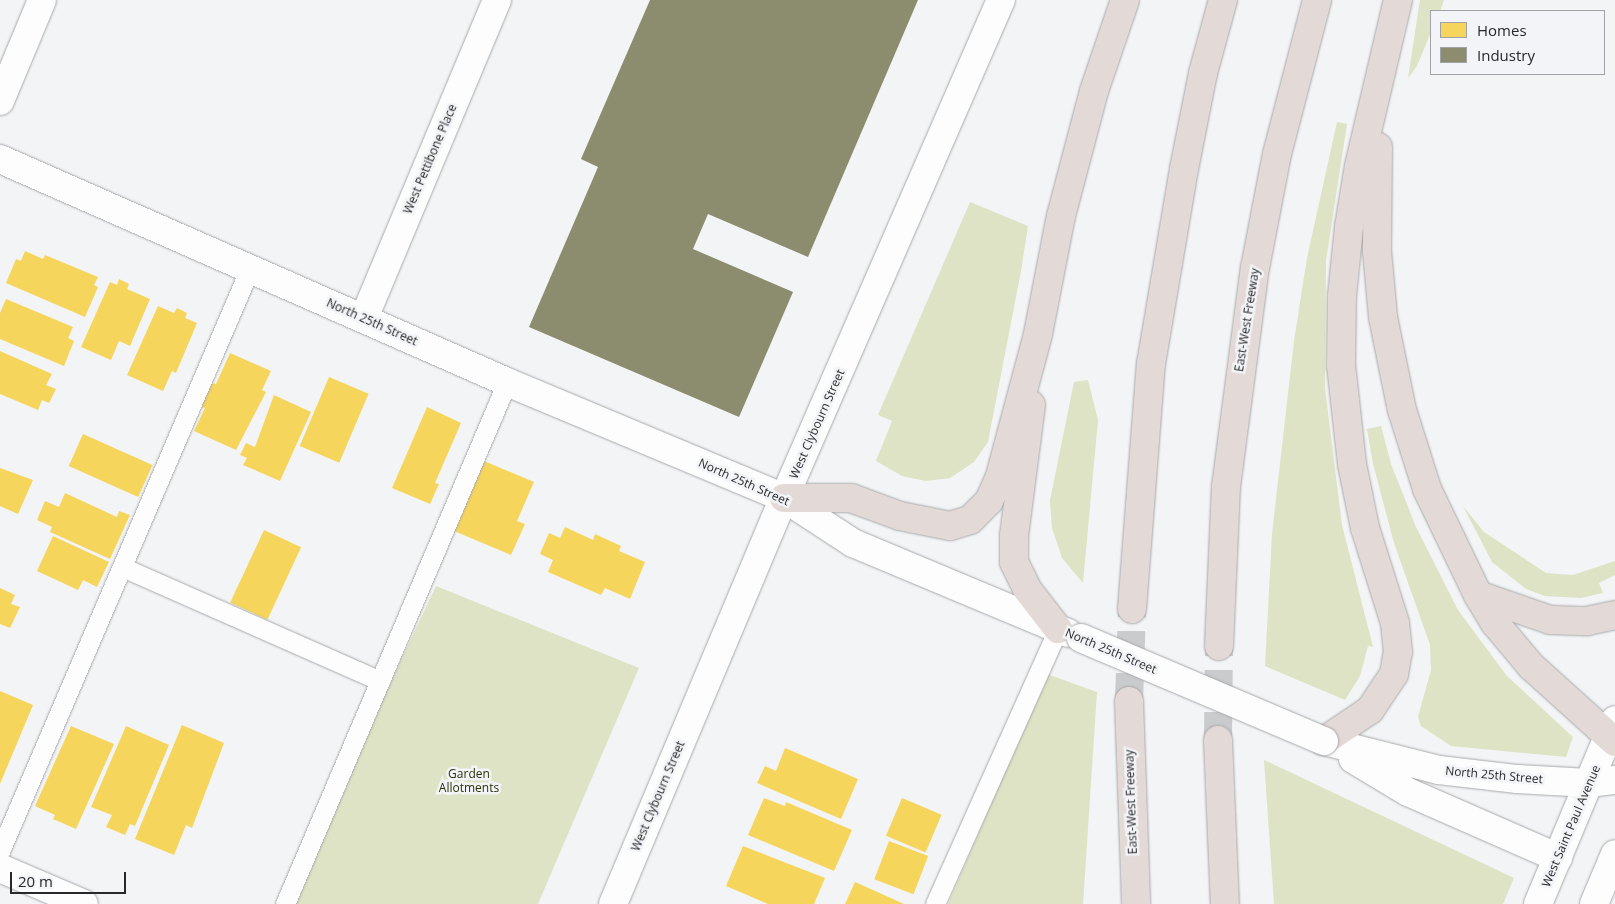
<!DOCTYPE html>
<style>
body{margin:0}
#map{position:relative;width:1615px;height:904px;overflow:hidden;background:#f3f4f6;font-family:"Open Sans",sans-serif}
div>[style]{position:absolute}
.green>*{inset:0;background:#dde3c4}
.homes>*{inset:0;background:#f6d55c;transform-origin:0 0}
.industry>*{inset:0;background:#8c8c6e}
.highway-tunnel>*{height:28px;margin-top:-14px;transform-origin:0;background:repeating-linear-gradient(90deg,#cacbcd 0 28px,transparent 0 42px)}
.roads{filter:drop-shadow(0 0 1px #a8a9aa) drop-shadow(0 0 1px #a8a9aa)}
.lane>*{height:19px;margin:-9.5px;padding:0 9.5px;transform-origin:9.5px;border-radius:9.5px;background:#fdfdfe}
.street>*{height:28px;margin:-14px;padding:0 14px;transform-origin:14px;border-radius:14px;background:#fdfdfe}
.secondary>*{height:28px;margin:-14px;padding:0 14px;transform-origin:14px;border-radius:14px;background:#fdfdfe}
.highway>*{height:28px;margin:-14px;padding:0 14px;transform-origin:14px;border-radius:14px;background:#e3d9d6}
.bridges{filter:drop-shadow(0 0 1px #a8a9aa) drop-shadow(0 0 1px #a8a9aa)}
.secondary-bridge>*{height:28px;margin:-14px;padding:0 14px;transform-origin:14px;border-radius:14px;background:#fdfdfe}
span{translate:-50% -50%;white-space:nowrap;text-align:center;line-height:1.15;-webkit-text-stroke:5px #f2f4f7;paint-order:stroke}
.street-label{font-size:12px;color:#272829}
.park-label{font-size:12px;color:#2d3108}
.legend{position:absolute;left:1430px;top:10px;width:175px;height:65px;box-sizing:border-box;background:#f2f4f7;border:1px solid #a1a2a5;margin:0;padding:6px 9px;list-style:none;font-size:15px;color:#272829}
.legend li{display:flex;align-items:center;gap:10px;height:25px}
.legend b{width:25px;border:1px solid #a1a2a5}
.scale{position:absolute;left:10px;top:872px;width:116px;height:22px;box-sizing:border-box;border:2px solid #272829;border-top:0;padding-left:6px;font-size:15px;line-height:18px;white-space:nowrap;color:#272829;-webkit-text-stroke:4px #f2f4f7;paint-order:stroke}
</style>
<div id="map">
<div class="green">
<div style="clip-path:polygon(1420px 0,1444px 0,1440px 11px,1431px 11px,1431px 32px,1417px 66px,1408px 78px)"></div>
<div style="clip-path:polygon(1337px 122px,1347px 124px,1326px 261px,1325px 388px,1342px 525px,1373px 647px,1368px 646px,1360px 676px,1345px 700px,1265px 666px,1272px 534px,1294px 341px,1307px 258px)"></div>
<div style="clip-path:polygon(970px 202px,1028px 226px,1021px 271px,988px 442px,974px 462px,950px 478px,926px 481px,902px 476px,876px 461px,892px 421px,878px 415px)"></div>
<div style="clip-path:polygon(1088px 380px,1098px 420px,1083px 583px,1062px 558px,1052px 528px,1050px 500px,1074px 382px)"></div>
<div style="clip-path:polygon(1381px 426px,1391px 464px,1416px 527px,1458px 610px,1507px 676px,1573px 737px,1566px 757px,1451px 746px,1421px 726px,1418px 717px,1431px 670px,1430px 645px,1394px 543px,1373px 464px,1367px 429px)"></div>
<div style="clip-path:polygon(1463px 506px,1484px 532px,1546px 573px,1573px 575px,1615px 561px,1615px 575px,1599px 583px,1603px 593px,1581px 598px,1545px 596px,1526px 589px,1492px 562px)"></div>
<div style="clip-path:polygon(436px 586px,639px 668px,538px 904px,296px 904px,385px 694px)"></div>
<div style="clip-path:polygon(1047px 674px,1097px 692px,1083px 904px,948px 904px)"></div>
<div style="clip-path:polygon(1264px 760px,1514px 878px,1503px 904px,1274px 904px)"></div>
</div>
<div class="homes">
<div style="clip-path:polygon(25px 251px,43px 259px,45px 255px,98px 277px,94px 285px,98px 287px,85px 317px,6px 283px,16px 259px,21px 261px)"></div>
<div style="clip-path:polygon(119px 279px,129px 284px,127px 289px,150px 299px,130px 346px,119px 341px,111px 360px,81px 347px,110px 282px,117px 285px)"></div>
<div style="clip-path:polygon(6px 299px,73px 327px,68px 338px,74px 341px,64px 366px,0 339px,0 313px)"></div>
<div style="clip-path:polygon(158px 306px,174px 313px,177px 308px,187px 313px,185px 318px,197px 323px,176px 373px,172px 371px,163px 391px,127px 375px)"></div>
<div style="clip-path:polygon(0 351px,52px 374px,46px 385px,56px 389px,49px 403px,42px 400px,38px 410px,0 394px)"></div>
<div style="clip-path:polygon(230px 353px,271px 371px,262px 390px,266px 392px,236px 450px,194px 431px,205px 408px,201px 407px,211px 383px,216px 384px)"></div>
<div style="left:329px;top:377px;width:43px;height:75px;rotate:23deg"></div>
<div style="clip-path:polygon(274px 395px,311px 412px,280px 481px,243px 465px,247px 458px,240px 455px,246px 443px,255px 447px)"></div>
<div style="clip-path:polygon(427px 407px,461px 423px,435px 483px,439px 484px,430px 504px,392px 488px)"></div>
<div style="left:83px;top:434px;width:76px;height:35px;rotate:24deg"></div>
<div style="clip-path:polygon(484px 461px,534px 482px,517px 521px,525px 524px,511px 555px,454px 531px)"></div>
<div style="clip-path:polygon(0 468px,33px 480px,18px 514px,0 506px)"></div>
<div style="clip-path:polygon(65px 493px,117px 517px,119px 511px,130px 515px,110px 559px,50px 532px,52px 527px,37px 520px,45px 501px,59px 507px)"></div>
<div style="clip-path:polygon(565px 527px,593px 540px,595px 534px,621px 546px,619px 551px,645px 562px,630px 599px,605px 588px,601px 595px,548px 572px,553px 560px,540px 554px,549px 533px,560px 538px)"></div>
<div style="left:264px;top:530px;width:41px;height:80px;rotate:25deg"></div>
<div style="clip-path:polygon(53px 536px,109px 562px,97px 587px,83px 580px,78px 590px,37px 571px)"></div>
<div style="clip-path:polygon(0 588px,15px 595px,11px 604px,20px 607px,10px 628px,0 624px)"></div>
<div style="clip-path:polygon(0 691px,33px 705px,0 784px)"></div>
<div style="clip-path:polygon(182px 725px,224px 743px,192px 828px,186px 825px,174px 855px,135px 839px)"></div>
<div style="clip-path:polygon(71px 726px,114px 744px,76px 829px,53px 819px,55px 815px,35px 806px)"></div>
<div style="clip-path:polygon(126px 726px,169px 745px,135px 826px,130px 824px,125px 835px,106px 827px,112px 815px,91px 807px)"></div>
<div style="clip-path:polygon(785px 748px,858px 779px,841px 819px,757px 783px,765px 766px,776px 771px)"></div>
<div style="clip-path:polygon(764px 798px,785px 806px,786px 802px,852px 830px,834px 871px,748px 835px)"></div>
<div style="left:902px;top:798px;width:43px;height:41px;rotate:23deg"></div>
<div style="left:889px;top:841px;width:42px;height:41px;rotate:21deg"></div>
<div style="clip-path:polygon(743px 846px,825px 878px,814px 904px,768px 904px,726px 886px)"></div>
<div style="clip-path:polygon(855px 882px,904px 904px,845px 904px)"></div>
</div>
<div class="industry">
<div style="clip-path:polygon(650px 0,918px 0,808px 257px,708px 214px,693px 249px,793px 292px,739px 417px,529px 327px,598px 167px,581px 159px)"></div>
</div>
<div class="highway-tunnel">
<div style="left:1129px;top:701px;width:92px;rotate:-88.1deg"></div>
<div style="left:1218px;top:740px;width:94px;rotate:-89.4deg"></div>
</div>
<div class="roads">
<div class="lane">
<div style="left:122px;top:567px;width:282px;rotate:23.8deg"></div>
<div style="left:0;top:851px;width:634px;rotate:-66.79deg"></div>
<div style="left:285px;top:904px;width:567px;rotate:-66.96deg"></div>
<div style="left:935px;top:904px;width:301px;rotate:-65.9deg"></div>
</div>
<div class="street">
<div style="left:0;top:101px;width:109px;rotate:-67.4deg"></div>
<div style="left:0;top:159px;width:554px;rotate:23.74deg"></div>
<div style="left:507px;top:382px;width:300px;rotate:22.7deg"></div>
<div style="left:364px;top:318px;width:345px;rotate:-67.3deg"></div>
<div style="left:0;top:868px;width:91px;rotate:23.2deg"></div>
</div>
<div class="secondary">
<div style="left:784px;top:498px;width:82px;rotate:33.1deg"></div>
<div style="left:853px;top:543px;width:233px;rotate:22.7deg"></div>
<div style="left:1324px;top:741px;width:119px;rotate:14.2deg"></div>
<div style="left:1439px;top:770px;width:79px;rotate:6.6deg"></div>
<div style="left:1517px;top:779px;width:72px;rotate:3.2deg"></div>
<div style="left:1589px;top:783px;width:26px;rotate:-7deg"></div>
<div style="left:1353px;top:759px;width:64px;rotate:31deg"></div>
<div style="left:1408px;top:792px;width:164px;rotate:23.7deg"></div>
<div style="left:613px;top:904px;width:441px;rotate:-67.2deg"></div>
<div style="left:784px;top:498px;width:543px;rotate:-66.46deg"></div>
<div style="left:1538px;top:904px;width:199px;rotate:-67.3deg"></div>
<div style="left:1594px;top:904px;width:54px;rotate:-67.2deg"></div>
</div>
<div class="highway">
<div style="left:1378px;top:147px;width:104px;rotate:90.6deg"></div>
<div style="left:1377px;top:251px;width:66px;rotate:84.8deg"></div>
<div style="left:1383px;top:317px;width:95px;rotate:78.5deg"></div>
<div style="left:1402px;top:410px;width:83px;rotate:72.4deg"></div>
<div style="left:1427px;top:489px;width:118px;rotate:64.3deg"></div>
<div style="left:1478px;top:595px;width:33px;rotate:59deg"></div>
<div style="left:1495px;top:623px;width:56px;rotate:50.1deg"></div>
<div style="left:1531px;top:666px;width:113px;rotate:42.1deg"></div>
<div style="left:1031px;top:405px;width:132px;rotate:97.4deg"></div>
<div style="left:1014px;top:536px;width:26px;rotate:90deg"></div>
<div style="left:1014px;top:562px;width:30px;rotate:64deg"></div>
<div style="left:1027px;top:589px;width:51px;rotate:52.2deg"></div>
<div style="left:784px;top:498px;width:67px"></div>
<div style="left:851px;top:498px;width:52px;rotate:20.2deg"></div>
<div style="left:900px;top:516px;width:51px;rotate:11.3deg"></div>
<div style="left:950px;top:526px;width:21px;rotate:-17deg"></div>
<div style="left:970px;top:520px;width:27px;rotate:-45deg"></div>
<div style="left:989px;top:501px;width:27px;rotate:-66deg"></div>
<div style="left:1000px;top:476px;width:147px;rotate:-75deg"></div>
<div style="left:1038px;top:334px;width:120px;rotate:-79deg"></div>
<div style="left:1061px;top:216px;width:129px;rotate:-75.2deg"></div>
<div style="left:1094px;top:91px;width:96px;rotate:-71.2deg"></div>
<div style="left:1478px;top:595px;width:76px;rotate:19.1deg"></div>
<div style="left:1550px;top:620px;width:37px;rotate:2deg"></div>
<div style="left:1587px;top:621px;width:29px;rotate:-12deg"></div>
<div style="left:1132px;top:609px;width:246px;rotate:-85.6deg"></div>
<div style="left:1151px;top:364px;width:198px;rotate:-80.4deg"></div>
<div style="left:1184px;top:169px;width:98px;rotate:-78.8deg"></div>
<div style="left:1203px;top:73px;width:76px;rotate:-74.7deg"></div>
<div style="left:1219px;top:646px;width:159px;rotate:-87.5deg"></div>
<div style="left:1226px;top:487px;width:221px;rotate:-82.5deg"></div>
<div style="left:1255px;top:268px;width:116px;rotate:-79.1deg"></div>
<div style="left:1277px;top:154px;width:159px;rotate:-75.4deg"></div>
<div style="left:1129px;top:701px;width:203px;rotate:88deg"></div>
<div style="left:1218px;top:740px;width:164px;rotate:87.6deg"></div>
<div style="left:1324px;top:741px;width:55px;rotate:-34deg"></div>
<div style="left:1370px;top:710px;width:43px;rotate:-56.3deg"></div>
<div style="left:1394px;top:674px;width:22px;rotate:-80deg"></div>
<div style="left:1398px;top:652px;width:29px;rotate:-96deg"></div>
<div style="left:1395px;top:623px;width:100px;rotate:-107.5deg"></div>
<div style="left:1365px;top:528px;width:65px;rotate:-101.5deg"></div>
<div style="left:1352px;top:464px;width:100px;rotate:-96.3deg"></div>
<div style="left:1341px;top:365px;width:69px;rotate:-89.2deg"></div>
<div style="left:1342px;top:296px;width:69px;rotate:-84.2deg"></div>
<div style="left:1349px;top:227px;width:62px;rotate:-80.7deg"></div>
<div style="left:1359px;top:166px;width:171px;rotate:-76.8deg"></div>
</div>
</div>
<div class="bridges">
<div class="secondary-bridge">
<div style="left:1081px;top:638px;width:264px;rotate:23deg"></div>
</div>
</div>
<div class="street-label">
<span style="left:430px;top:159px;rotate:-67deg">West Pettibone Place</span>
<span style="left:1247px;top:320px;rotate:-81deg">East-West Freeway</span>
<span style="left:372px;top:322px;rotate:24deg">North 25th Street</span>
<span style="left:817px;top:424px;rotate:-66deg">West Clybourn Street</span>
<span style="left:744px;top:482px;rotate:24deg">North 25th Street</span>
<span style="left:1111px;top:651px;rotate:23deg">North 25th Street</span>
<span style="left:1494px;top:775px;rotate:5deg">North 25th Street</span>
<span style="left:658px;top:796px;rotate:-67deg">West Clybourn Street</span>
<span style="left:1131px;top:802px;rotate:-92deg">East-West Freeway</span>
<span style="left:1571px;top:826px;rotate:-67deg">West Saint Paul Avenue</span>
</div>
<div class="park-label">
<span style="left:469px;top:781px">Garden<br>Allotments</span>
</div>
<ul class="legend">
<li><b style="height:14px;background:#f6d55c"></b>Homes</li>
<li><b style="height:14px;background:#8c8c6e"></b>Industry</li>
</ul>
<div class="scale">20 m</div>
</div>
